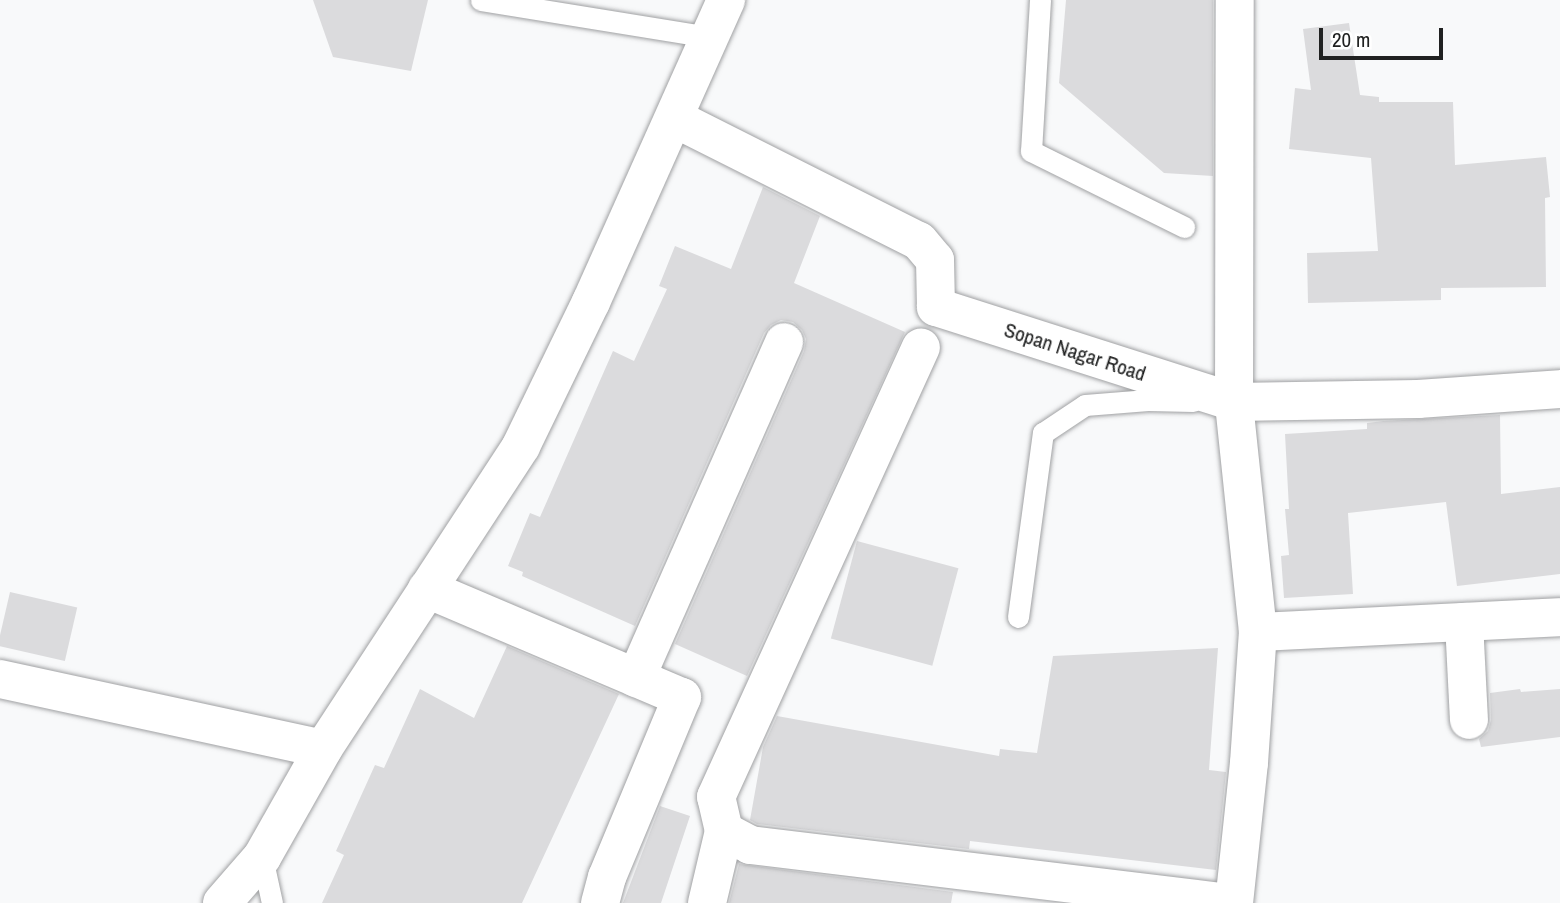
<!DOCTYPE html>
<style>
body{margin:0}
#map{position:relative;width:1560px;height:903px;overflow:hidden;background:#f8f9fa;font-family:"Archivo Narrow",sans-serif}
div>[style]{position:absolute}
.building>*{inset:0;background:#dbdbdd;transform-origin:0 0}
.roads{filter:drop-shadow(0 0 2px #a0a1a3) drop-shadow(0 0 2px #a0a1a3)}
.service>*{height:21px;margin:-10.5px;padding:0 10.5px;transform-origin:10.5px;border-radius:10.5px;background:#fff}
.minor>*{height:38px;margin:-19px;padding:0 19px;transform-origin:19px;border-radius:19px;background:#fff}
.tertiary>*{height:38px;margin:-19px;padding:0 19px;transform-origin:19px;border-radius:19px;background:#fff}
span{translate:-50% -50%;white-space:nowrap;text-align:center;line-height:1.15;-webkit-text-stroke:5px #fff;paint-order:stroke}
.street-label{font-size:21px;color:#202121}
.scale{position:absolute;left:1319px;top:28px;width:124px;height:32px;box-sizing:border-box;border:4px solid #202121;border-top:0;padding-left:9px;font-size:21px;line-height:24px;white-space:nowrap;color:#202121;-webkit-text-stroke:5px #fff;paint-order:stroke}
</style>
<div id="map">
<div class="building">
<div style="clip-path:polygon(313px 0,428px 0,411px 71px,333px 57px)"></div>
<div style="clip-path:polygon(1066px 0,1213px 0,1213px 176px,1164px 173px,1059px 83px)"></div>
<div style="clip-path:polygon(1349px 23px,1360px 95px,1379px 97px,1379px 102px,1453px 102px,1455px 165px,1546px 157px,1550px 197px,1545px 198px,1546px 287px,1441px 288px,1441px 300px,1308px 303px,1307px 253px,1378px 251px,1371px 158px,1289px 149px,1295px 88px,1311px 90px,1303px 29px)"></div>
<div style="clip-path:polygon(763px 187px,820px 216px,794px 283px,905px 332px,747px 676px,675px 644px,804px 351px,806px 339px,802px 330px,793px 322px,781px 320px,771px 325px,764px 333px,635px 626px,522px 576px,523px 572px,508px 566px,530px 513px,540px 517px,613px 351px,634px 361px,667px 289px,659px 286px,675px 246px,731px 269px)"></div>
<div style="clip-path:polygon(1500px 415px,1501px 494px,1560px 487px,1560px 574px,1457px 586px,1446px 502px,1348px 513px,1353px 594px,1284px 598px,1281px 556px,1289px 555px,1285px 509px,1289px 509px,1285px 434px,1367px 429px,1367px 423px,1384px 421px)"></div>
<div style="left:857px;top:541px;width:105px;height:101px;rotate:15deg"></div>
<div style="left:10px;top:592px;width:69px;height:55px;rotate:13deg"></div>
<div style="clip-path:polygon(507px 646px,619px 694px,522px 903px,322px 903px,344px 855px,336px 851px,375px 765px,384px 768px,420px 689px,474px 718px)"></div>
<div style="clip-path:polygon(1218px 648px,1209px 770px,1226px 772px,1216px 870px,970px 841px,969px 849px,757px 824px,750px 820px,763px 747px,777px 716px,999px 756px,1000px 749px,1037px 753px,1053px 656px)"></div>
<div style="clip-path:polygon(1520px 689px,1521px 692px,1560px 689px,1560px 737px,1481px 747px,1479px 739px,1488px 731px,1491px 720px,1490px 693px)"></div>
<div style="clip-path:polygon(660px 806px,690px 816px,661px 903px,623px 903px)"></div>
<div style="clip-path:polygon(739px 864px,953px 892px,951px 903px,729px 903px)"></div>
</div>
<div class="roads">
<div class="service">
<div style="left:481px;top:0;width:231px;rotate:9.2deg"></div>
<div style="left:1040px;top:0;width:151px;rotate:93.4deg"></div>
<div style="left:1031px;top:151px;width:171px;rotate:26.4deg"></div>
<div style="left:1018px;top:617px;width:186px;rotate:-82.3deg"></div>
<div style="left:1043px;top:433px;width:50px;rotate:-33.7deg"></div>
<div style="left:1085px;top:405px;width:63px;rotate:-4.5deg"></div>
<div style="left:1148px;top:400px;width:45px;rotate:1.3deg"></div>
<div style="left:262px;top:857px;width:47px;rotate:77.7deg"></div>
</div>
<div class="minor">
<div style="left:674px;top:118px;width:274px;rotate:26.7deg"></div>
<div style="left:919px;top:241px;width:25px;rotate:50deg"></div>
<div style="left:935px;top:260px;width:47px;rotate:88.8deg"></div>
<div style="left:936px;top:307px;width:313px;rotate:17.7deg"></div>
<div style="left:1234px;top:402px;width:184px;rotate:-0.9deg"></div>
<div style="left:1418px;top:399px;width:142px;rotate:-4deg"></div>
<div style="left:427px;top:589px;width:277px;rotate:23deg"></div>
<div style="left:682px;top:697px;width:195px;rotate:112.6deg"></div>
<div style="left:607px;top:877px;width:27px;rotate:105deg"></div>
<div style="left:1464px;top:622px;width:98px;rotate:87.1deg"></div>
<div style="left:1258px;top:632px;width:302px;rotate:-2.8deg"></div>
<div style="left:636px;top:678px;width:367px;rotate:-66.2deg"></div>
<div style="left:0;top:679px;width:330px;rotate:12.2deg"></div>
<div style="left:724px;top:831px;width:30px;rotate:28deg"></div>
<div style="left:750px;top:845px;width:483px;rotate:6.9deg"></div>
<div style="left:707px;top:903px;width:74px;rotate:-76.7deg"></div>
<div style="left:724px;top:831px;width:35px;rotate:-103deg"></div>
<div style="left:716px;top:797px;width:494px;rotate:-65.5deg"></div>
<div style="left:1234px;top:903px;width:141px;rotate:-83.9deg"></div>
<div style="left:1249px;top:763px;width:131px;rotate:-86.1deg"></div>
<div style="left:1258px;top:632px;width:231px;rotate:-96deg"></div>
<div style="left:1234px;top:402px;width:402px;rotate:-89.9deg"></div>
</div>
<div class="tertiary">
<div style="left:222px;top:903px;width:61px;rotate:-49deg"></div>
<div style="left:262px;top:857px;width:124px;rotate:-60.5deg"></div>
<div style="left:323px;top:749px;width:362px;rotate:-56.8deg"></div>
<div style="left:521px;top:446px;width:160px;rotate:-64.1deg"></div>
<div style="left:591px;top:302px;width:331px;rotate:-65.9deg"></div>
</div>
</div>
<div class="street-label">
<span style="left:1075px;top:352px;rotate:18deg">Sopan Nagar Road</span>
</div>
<div class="scale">20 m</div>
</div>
